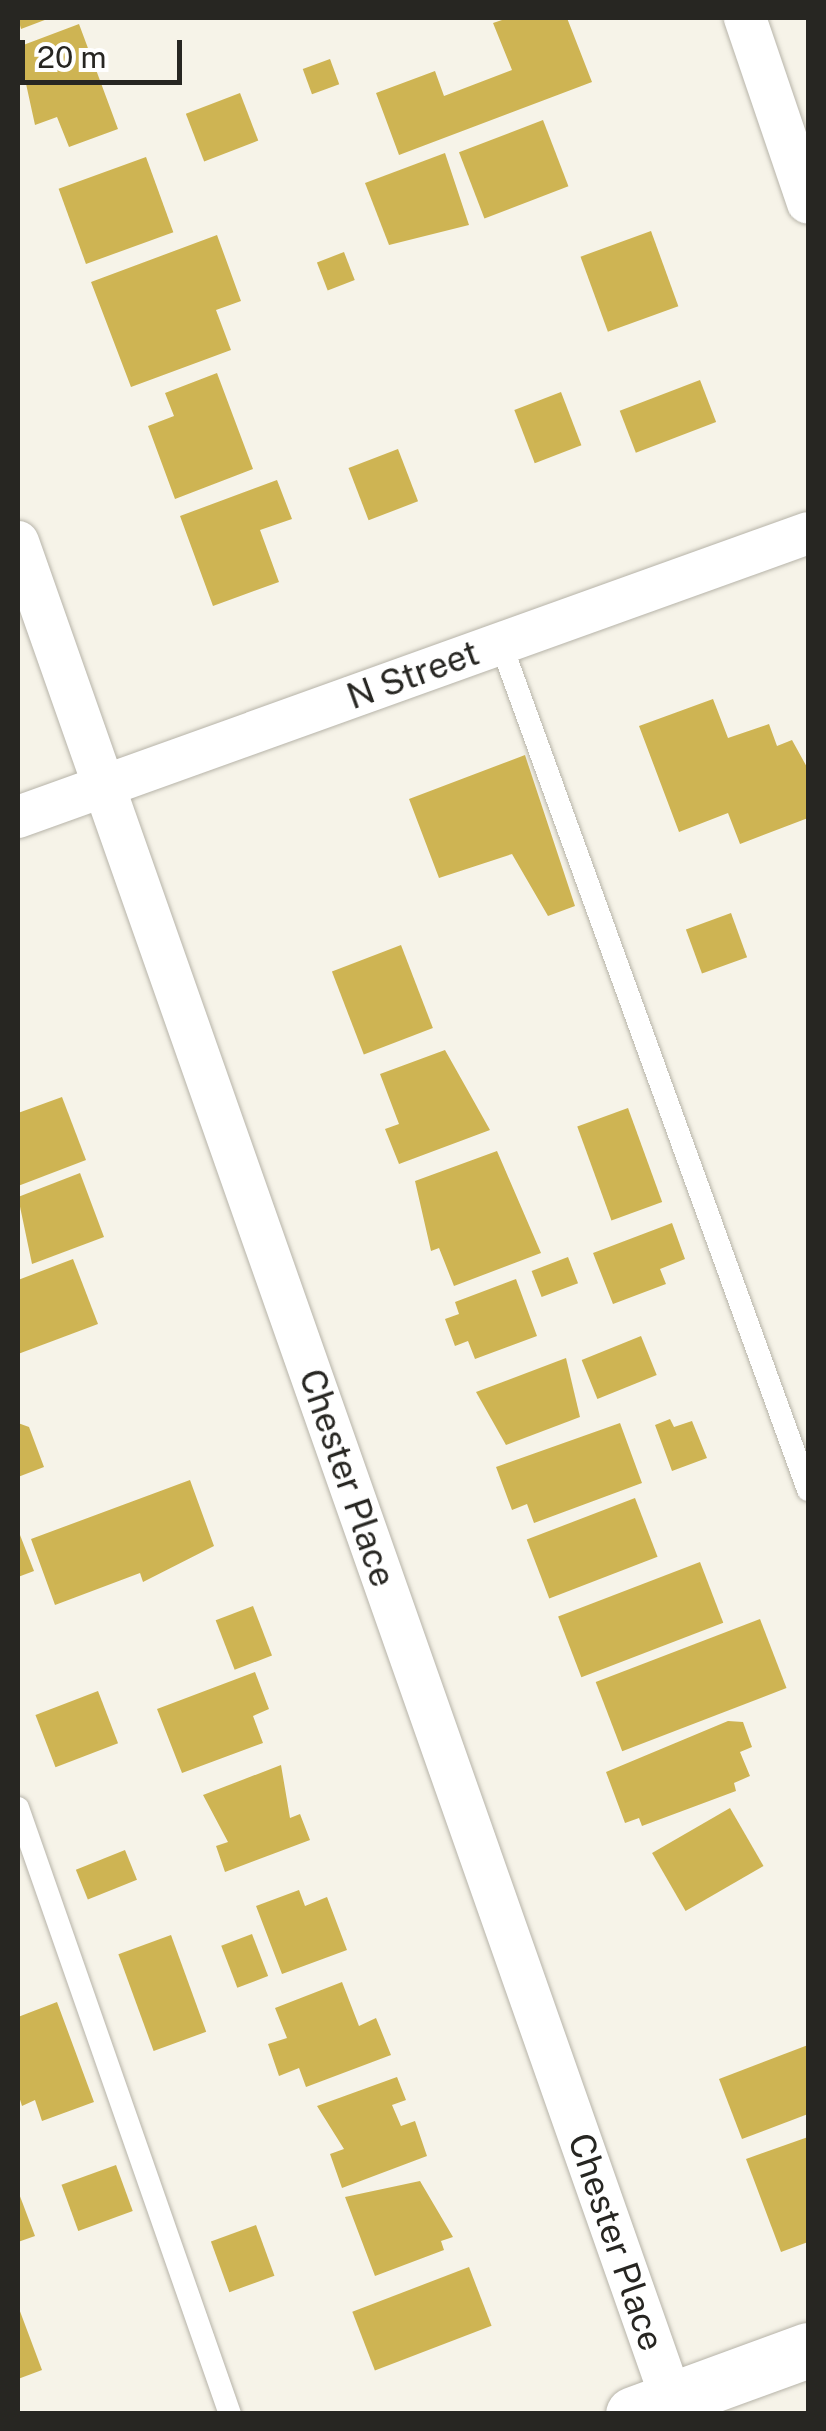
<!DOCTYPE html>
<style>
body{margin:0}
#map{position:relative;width:826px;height:2431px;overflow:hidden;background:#f6f3e8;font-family:"Public Sans",sans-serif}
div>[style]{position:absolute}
.building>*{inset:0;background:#ceb453;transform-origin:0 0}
.roads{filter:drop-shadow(0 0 2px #b7b4a9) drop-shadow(0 0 2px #b7b4a9)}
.lane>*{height:22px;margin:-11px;padding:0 11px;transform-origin:11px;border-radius:11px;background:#fff}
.street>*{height:42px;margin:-21px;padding:0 21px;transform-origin:21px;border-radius:21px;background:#fff}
.secondary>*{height:55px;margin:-27.5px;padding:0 27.5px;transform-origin:27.5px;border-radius:27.5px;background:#fff}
span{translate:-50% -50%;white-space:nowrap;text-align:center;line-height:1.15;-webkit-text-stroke:8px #fff;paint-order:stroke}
.street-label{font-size:35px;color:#272622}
.frame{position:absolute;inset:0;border:20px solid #272622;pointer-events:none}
.scale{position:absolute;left:20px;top:40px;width:162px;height:45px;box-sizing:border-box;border:5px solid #272622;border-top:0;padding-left:12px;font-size:30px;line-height:35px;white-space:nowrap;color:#272622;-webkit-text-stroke:8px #fff;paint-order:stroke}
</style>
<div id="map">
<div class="building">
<div style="clip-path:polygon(18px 18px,50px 18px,21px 29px)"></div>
<div style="clip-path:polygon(508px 18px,567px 18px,592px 82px,399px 155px,376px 93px,435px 71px,444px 96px,512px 70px,493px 23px)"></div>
<div style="clip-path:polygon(79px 24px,118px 129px,69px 147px,57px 117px,35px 125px,18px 47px)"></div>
<div style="left:330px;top:59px;width:27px;height:29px;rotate:70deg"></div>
<div style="left:240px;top:93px;width:51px;height:58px;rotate:69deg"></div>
<div style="left:543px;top:120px;width:71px;height:90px;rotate:69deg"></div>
<div style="clip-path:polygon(445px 153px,469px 225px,389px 245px,365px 183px)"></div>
<div style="left:146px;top:157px;width:80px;height:93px;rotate:70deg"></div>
<div style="left:651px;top:231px;width:80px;height:75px;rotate:70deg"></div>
<div style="clip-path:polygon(217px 235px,241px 301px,216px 310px,231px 350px,131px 387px,91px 282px)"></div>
<div style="left:344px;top:252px;width:30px;height:29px;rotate:69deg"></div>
<div style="clip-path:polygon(217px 373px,253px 469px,175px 499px,148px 426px,174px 416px,165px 393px)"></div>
<div style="left:700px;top:380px;width:45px;height:86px;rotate:69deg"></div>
<div style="left:561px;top:392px;width:57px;height:50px;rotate:69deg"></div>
<div style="left:398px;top:449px;width:56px;height:53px;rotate:69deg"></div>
<div style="clip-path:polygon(277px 480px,292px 519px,260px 530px,279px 582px,213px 606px,180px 516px)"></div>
<div style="clip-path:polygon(713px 699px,728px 738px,769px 724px,777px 746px,792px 740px,808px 769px,808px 818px,740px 844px,728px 813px,679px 832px,639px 726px)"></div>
<div style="clip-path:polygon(525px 755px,575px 906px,548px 916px,512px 854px,439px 878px,409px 799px)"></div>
<div style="left:731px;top:913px;width:47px;height:48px;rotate:70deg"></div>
<div style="left:401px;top:945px;width:89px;height:74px;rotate:69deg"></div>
<div style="clip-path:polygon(445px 1050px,490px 1130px,399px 1164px,385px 1129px,399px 1124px,380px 1074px)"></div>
<div style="clip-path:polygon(62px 1097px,86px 1160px,18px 1186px,18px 1113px)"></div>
<div style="left:628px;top:1108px;width:100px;height:54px;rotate:70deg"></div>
<div style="clip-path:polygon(497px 1151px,541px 1253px,454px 1286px,439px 1248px,431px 1251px,415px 1181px)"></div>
<div style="clip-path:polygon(80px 1173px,104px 1237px,32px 1264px,18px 1197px)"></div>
<div style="clip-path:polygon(672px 1223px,685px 1259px,660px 1269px,666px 1284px,613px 1304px,593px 1253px)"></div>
<div style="left:568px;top:1257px;width:28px;height:39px;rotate:69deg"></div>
<div style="clip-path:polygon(73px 1259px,98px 1324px,18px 1354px,18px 1280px)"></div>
<div style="clip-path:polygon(516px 1279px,537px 1336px,475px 1359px,468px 1341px,455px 1346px,445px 1319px,459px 1314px,455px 1302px)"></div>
<div style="left:641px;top:1336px;width:42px;height:64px;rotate:68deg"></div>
<div style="clip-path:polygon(566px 1358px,580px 1417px,506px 1445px,476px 1392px)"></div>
<div style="clip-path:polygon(670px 1419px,674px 1427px,692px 1421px,707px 1458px,672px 1471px,655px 1425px)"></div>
<div style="clip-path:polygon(18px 1423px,29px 1427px,44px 1467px,18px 1477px)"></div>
<div style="clip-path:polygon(620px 1423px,642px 1483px,534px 1523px,527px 1504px,512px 1510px,496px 1467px)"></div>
<div style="clip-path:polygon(190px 1480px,214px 1546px,143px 1582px,140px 1573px,55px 1605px,31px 1539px)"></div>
<div style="left:635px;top:1498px;width:63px;height:116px;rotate:69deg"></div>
<div style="clip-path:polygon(20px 1535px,34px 1571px,18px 1577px,18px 1536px)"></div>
<div style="left:700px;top:1562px;width:65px;height:152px;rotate:69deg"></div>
<div style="left:253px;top:1606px;width:53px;height:40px;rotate:69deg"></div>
<div style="left:760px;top:1619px;width:74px;height:176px;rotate:69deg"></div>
<div style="clip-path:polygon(255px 1672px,269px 1709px,253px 1716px,263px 1743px,182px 1773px,157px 1709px)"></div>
<div style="left:98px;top:1691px;width:56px;height:67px;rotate:69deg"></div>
<div style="clip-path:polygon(728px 1721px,743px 1722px,752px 1747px,740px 1752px,750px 1776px,734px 1783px,736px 1791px,642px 1826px,639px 1818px,625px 1823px,606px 1772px)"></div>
<div style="clip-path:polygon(281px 1765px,290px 1818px,300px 1814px,310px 1840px,225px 1872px,216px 1846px,228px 1842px,203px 1795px)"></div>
<div style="left:730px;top:1808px;width:67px;height:90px;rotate:60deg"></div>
<div style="left:125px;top:1850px;width:32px;height:53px;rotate:68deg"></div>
<div style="clip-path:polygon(299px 1890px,305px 1906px,327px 1897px,347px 1950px,282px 1974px,256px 1906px)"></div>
<div style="left:252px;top:1934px;width:45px;height:33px;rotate:69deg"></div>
<div style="left:171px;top:1935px;width:103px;height:56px;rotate:70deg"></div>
<div style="clip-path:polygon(342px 1982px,359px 2026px,376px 2018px,391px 2055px,306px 2087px,299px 2068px,279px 2076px,268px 2044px,287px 2038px,275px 2008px)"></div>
<div style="clip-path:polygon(57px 2002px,94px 2102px,42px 2121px,35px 2100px,22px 2106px,18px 2093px,18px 2017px)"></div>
<div style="clip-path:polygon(808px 2045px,808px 2114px,742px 2139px,719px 2079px)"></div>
<div style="clip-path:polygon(397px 2077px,406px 2100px,392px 2105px,401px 2126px,415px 2121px,427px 2156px,342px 2188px,330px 2154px,344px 2149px,317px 2106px)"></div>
<div style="clip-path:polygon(808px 2137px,808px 2242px,781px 2252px,746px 2159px)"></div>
<div style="left:116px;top:2165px;width:49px;height:58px;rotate:70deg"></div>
<div style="clip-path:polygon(420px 2181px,453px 2237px,441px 2241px,444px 2250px,375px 2276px,345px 2197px)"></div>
<div style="clip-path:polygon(18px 2191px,35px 2236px,18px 2242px)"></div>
<div style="left:256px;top:2225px;width:54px;height:48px;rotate:70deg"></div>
<div style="left:469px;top:2267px;width:63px;height:125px;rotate:69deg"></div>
<div style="clip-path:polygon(18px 2306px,42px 2370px,18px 2379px)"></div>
</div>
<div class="roads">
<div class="lane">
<div style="left:501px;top:644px;width:900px;rotate:70.05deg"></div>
<div style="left:18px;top:1808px;width:642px;rotate:70.72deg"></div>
</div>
<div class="street">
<div style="left:745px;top:18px;width:195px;rotate:71.2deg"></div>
<div style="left:18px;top:542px;width:1985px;rotate:70.61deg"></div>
<div style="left:18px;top:817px;width:839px;rotate:-19.77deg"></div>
</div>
<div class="secondary">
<div style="left:633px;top:2414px;width:186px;rotate:-20.1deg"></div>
</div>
</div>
<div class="street-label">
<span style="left:413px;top:675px;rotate:-20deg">N Street</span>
<span style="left:347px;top:1478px;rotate:71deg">Chester Place</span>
<span style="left:616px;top:2242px;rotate:71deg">Chester Place</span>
</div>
<div class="frame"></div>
<div class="scale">20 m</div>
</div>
